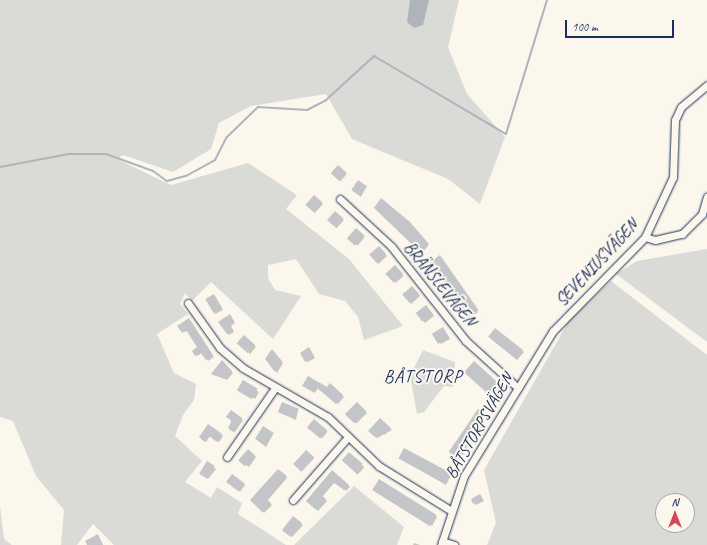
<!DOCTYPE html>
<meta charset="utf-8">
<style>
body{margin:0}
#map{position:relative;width:707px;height:545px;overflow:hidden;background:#fbf7ec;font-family:Caveat,sans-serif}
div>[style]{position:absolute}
.green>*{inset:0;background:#dadad7}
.water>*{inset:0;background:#afb3bb}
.shadow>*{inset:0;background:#0003;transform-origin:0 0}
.stream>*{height:2px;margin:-1px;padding:0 1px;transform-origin:1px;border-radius:1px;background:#afb3bb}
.building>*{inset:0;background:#c3c5c9;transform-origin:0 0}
.roads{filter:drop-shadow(0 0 1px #1b2f5e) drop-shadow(0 0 1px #1b2f5e)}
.minor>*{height:7px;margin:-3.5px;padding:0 3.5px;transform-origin:3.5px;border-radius:3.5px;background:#fbf7ec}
span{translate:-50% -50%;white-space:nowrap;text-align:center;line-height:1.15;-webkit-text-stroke:4px #fbf7ec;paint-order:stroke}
.street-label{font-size:17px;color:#1b2f5e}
.neighbourhood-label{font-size:18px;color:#1b2f5e;letter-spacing:1px}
.north{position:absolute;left:655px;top:493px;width:40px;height:40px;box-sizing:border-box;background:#fbf7ec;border:1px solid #a1a7b3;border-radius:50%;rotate:0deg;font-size:11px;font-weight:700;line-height:16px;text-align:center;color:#1b2f5e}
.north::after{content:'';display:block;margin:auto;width:14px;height:18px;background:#d1495b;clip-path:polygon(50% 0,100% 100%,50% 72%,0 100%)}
.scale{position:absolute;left:565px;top:20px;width:109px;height:18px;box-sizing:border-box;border:2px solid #1b2f5e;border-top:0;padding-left:5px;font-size:12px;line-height:14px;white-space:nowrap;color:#1b2f5e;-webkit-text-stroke:3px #fbf7ec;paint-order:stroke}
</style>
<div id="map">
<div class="green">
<div style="clip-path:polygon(0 0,459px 0,448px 47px,467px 94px,505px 137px,480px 204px,448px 179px,352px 139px,326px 94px,251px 106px,219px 123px,211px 149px,173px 172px,123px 155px,117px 159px,171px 185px,248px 163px,297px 195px,286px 209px,349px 259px,403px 326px,364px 340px,358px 317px,345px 301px,319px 294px,296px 259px,268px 265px,268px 278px,275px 290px,301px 296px,273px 339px,211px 282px,192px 301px,185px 293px,180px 304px,188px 314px,157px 334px,174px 373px,196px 384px,194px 400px,183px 415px,175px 436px,202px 461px,185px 482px,211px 498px,217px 487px,242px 503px,238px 514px,286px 545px,114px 545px,93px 524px,77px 545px,61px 545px,64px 510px,36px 476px,13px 421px,0 417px)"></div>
<div style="clip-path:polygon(707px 249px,707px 342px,616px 274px,637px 261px)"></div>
<div style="clip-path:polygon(evenodd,611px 281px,707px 355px,707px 545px,487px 545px,496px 523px,484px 470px,570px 319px,611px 281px,663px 501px,687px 501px,687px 525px,663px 525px,663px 501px)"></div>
<div style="clip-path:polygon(423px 350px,455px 362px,453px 387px,444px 386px,424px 412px,417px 414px,410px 376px)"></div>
<div style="clip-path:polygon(354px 486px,404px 527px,397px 545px,294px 545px)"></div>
<div style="clip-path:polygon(0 506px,4px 539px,12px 545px,0 545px)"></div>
</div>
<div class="water">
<div style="clip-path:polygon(410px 0,429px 0,423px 25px,414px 28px,407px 22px)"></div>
</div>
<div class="shadow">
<div style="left:338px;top:166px;width:12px;height:10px;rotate:42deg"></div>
<div style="clip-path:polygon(366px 187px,361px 197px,353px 191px)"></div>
<div style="left:314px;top:196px;width:12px;height:12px;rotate:42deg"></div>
<div style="left:381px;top:200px;width:66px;height:10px;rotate:44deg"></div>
<div style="left:335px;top:212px;width:12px;height:11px;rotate:42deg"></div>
<div style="left:356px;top:230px;width:11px;height:11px;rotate:38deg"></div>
<div style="left:379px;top:247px;width:12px;height:12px;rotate:48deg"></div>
<div style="clip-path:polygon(441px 258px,478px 312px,470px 318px,468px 317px)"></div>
<div style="left:395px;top:266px;width:13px;height:11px;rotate:48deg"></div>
<div style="left:412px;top:287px;width:12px;height:12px;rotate:48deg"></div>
<div style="clip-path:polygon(215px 297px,223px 310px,215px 314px,206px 300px)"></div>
<div style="clip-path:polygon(428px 308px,434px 316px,425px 323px,417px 313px)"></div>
<div style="clip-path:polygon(231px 317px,235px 323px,231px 326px,234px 332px,229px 335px,219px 322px)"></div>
<div style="clip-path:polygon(190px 321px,214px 357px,208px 361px,202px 353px,197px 356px,193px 351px,199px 347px,188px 331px,183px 332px)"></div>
<div style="clip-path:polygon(444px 330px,450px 339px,441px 344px,434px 334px)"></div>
<div style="clip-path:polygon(495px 330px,524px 352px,517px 360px,491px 339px)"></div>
<div style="clip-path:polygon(244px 337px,256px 347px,250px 354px,239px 343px)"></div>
<div style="clip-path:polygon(310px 350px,315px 358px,308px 362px,306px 361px)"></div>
<div style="clip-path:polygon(272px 351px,283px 363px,277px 373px,266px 359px)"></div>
<div style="clip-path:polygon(222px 361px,233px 373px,227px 380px,212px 374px)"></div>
<div style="left:474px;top:363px;width:42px;height:12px;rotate:42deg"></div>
<div style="clip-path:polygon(308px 378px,327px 388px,330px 385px,344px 397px,338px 404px,318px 388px,315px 393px,305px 387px)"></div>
<div style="clip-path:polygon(243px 382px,259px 392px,255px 399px,240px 391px)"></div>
<div style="left:357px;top:403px;width:14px;height:15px;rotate:45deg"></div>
<div style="clip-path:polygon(298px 410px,296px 420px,279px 412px)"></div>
<div style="left:478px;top:410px;width:12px;height:50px;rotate:35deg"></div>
<div style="clip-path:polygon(232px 411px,243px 420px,235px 432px,230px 430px)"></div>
<div style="clip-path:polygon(380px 419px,392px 430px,377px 438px,369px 431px)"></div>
<div style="left:314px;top:420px;width:18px;height:9px;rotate:41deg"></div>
<div style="clip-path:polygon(208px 426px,223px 436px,219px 442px,210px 436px,206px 442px,201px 439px)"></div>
<div style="clip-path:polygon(273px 434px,266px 447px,257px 440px)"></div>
<div style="clip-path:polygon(248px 451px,256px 457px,249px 467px,242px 462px)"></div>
<div style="left:306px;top:451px;width:11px;height:18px;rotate:45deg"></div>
<div style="left:349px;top:453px;width:21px;height:10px;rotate:43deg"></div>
<div style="clip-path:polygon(399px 458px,450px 474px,451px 475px,446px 485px)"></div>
<div style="clip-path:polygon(208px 462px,216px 469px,208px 479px,201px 474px)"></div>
<div style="clip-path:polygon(278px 470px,287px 478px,267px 501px,272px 505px,264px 513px,251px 500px)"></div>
<div style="clip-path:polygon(332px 472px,350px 487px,346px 491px,335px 482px,322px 497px,327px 501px,318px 511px,308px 501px)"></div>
<div style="clip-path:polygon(229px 483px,244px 483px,245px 485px,240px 492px)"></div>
<div style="clip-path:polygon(373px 490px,436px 516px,437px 517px,432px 526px)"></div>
<div style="clip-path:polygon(481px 497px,484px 501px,476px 505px,472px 499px)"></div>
<div style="left:294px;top:517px;width:12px;height:16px;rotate:42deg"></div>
<div style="clip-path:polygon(414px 543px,420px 545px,413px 545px)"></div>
</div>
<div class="stream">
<div style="left:0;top:167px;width:70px;rotate:-10.7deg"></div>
<div style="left:69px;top:154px;width:37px"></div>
<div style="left:106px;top:154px;width:50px;rotate:19.9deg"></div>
<div style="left:153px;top:171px;width:17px;rotate:36deg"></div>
<div style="left:167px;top:181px;width:20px;rotate:-15deg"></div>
<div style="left:186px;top:176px;width:33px;rotate:-29deg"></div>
<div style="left:215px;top:160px;width:25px;rotate:-63deg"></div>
<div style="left:226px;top:138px;width:45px;rotate:-44.1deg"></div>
<div style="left:258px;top:107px;width:49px;rotate:3.5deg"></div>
<div style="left:307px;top:110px;width:20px;rotate:-27deg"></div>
<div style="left:325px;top:101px;width:67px;rotate:-42.6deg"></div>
<div style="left:374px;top:56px;width:153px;rotate:30.6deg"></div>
<div style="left:506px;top:134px;width:140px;rotate:-73deg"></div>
</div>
<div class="building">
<div style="left:338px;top:165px;width:11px;height:11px;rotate:41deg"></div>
<div style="left:358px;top:180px;width:11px;height:12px;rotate:34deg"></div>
<div style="left:314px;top:195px;width:11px;height:13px;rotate:41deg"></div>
<div style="clip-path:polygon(381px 198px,410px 222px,429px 244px,419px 251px,374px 208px)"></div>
<div style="left:335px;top:211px;width:11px;height:12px;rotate:41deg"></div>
<div style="left:356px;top:228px;width:11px;height:14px;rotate:41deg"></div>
<div style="left:379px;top:246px;width:11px;height:13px;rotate:49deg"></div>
<div style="left:440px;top:255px;width:67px;height:12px;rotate:55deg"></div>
<div style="left:395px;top:265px;width:12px;height:13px;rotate:48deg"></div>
<div style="left:412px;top:286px;width:11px;height:13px;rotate:49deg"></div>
<div style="left:214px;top:294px;width:16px;height:10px;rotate:60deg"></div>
<div style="left:426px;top:305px;width:11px;height:13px;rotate:52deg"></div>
<div style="clip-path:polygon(230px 314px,234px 321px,230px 325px,233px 330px,227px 334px,218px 322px)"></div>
<div style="clip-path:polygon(189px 318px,213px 355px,206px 360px,200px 352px,195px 356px,192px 351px,197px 347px,186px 330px,182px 333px,177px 326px)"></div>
<div style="left:443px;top:327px;width:12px;height:13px;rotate:59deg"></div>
<div style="left:495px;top:328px;width:36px;height:11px;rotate:38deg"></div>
<div style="left:244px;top:335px;width:15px;height:11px;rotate:42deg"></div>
<div style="clip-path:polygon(309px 347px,314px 356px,305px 362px,300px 353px)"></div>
<div style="clip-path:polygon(272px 349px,282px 361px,275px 372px,265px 359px)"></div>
<div style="clip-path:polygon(222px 360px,232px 371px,225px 379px,211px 374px)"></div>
<div style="left:474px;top:361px;width:40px;height:15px;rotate:42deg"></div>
<div style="clip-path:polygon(308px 376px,327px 387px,330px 383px,343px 395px,336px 404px,316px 387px,313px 392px,302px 386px)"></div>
<div style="left:243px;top:380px;width:17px;height:12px;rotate:31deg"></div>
<div style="left:282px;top:402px;width:18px;height:11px;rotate:22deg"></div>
<div style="left:357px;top:402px;width:13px;height:17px;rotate:45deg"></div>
<div style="clip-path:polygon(478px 409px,487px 415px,460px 459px,449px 452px)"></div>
<div style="clip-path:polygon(231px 410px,242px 418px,233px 432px,228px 428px,232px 421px,226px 417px)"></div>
<div style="clip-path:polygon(380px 418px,391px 428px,385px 435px,380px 431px,375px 437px,368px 431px)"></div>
<div style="left:314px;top:419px;width:17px;height:11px;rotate:40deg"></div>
<div style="clip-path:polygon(208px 424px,222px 434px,217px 442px,209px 436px,205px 442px,199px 437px)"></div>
<div style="left:263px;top:426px;width:13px;height:15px;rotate:32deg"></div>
<div style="left:404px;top:448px;width:53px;height:12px;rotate:28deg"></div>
<div style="left:248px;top:449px;width:9px;height:15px;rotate:41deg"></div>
<div style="left:306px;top:450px;width:11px;height:19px;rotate:41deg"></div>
<div style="left:349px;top:452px;width:18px;height:11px;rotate:41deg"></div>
<div style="left:207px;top:461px;width:9px;height:15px;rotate:32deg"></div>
<div style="clip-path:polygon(278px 469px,287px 476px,266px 499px,271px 503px,262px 512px,250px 500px)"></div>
<div style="clip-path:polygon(332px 470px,349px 485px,344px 490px,333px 482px,321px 495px,326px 499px,316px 510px,306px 501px)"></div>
<div style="left:232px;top:474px;width:15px;height:10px;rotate:37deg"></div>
<div style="left:379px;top:479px;width:68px;height:13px;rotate:32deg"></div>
<div style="clip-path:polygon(480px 494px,483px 499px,473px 504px,471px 499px)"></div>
<div style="left:293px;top:516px;width:11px;height:18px;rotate:38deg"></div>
<div style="clip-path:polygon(98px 534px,103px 545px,87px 545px,85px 541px)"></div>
</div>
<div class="roads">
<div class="minor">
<div style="left:340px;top:199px;width:69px;rotate:42.7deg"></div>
<div style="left:391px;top:246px;width:121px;rotate:51.7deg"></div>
<div style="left:466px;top:341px;width:70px;rotate:42.1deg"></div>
<div style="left:645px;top:237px;width:10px;rotate:17deg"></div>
<div style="left:655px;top:240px;width:28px;rotate:-13deg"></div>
<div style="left:682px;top:234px;width:28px;rotate:-45deg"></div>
<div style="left:702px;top:214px;width:18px;rotate:-74deg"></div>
<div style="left:188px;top:303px;width:55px;rotate:54.6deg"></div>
<div style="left:220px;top:348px;width:30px;rotate:41deg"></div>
<div style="left:243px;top:368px;width:98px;rotate:30deg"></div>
<div style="left:328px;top:417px;width:71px;rotate:43.9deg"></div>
<div style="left:379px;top:466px;width:84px;rotate:31.8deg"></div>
<div style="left:227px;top:457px;width:84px;rotate:-55.2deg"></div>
<div style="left:293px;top:500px;width:84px;rotate:-48.9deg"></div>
<div style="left:442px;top:541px;width:13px;rotate:18deg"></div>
<div style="left:441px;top:545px;width:73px;rotate:-71.6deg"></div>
<div style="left:464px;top:476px;width:170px;rotate:-58.5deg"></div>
<div style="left:553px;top:331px;width:132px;rotate:-45.6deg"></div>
<div style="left:645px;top:237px;width:66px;rotate:-65deg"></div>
<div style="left:673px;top:177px;width:57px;rotate:-88deg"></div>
<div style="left:675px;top:120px;width:14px;rotate:-65deg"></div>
<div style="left:681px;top:107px;width:34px;rotate:-40deg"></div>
</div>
</div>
<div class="street-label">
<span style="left:597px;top:263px;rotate:-47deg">SEVENIUSVÄGEN</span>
<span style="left:440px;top:284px;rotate:51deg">BRÄNSLEVÄGEN</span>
<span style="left:479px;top:426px;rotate:-60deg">BÅTSTORPSVÄGEN</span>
</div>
<div class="neighbourhood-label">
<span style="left:423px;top:376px">BÅTSTORP</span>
</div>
<div class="north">N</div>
<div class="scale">100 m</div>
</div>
